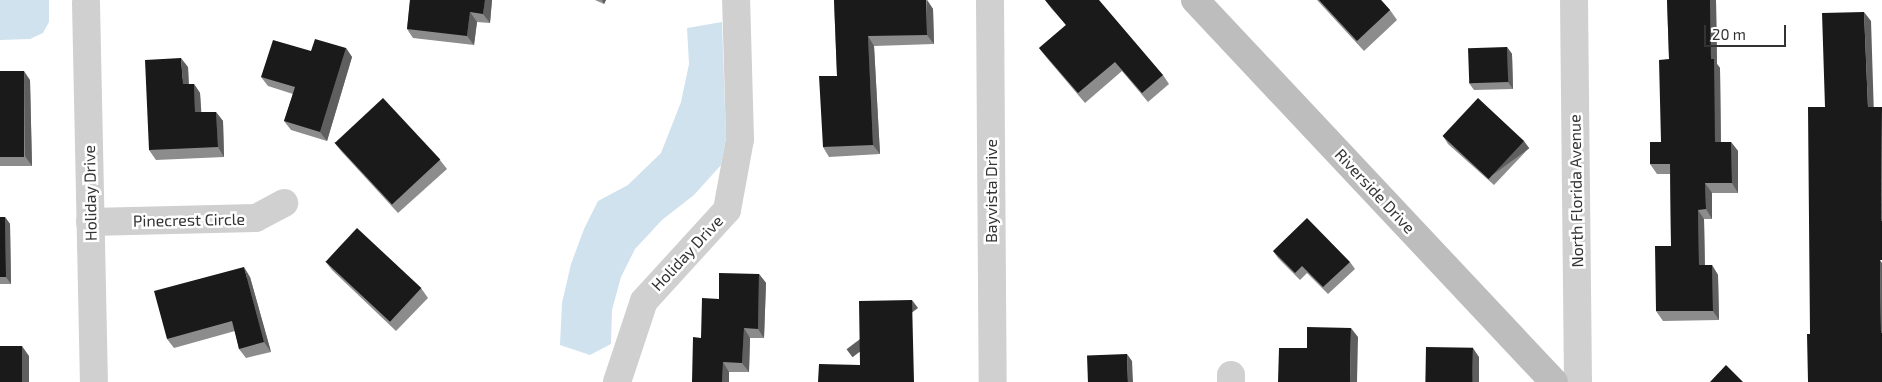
<!DOCTYPE html>
<style>
body{margin:0}
#map{position:relative;width:1882px;height:382px;overflow:hidden;background:#fff;font-family:"Exo 2",sans-serif}
div>[style]{position:absolute}
.water>*{inset:0;background:#cfe2ee}
.street>*{height:28px;margin:-14px;padding:0 14px;transform-origin:14px;border-radius:14px;background:#d0d0d0}
.secondary>*{height:28px;margin:-14px;padding:0 14px;transform-origin:14px;border-radius:14px;background:#bdbdbd}
.wall>*{inset:0;background:#8c8c8c}
.shaded-wall>*{inset:0;background:#5f5f5f;transform-origin:0 0}
.building>*{inset:0;background:#1a1a1a;transform-origin:0 0}
span{translate:-50% -50%;white-space:nowrap;text-align:center;line-height:1.15;-webkit-text-stroke:5px #fff;paint-order:stroke}
.street-label{font-size:16px;color:#333}
.scale{position:absolute;left:1704px;top:25px;width:82px;height:22px;box-sizing:border-box;border:2px solid #333;border-top:0;padding-left:6px;font-size:15px;line-height:18px;white-space:nowrap;color:#333;-webkit-text-stroke:4px #fff;paint-order:stroke}
</style>
<div id="map">
<div class="water">
<div style="clip-path:polygon(0 0,49px 0,49px 22px,43px 33px,30px 39px,0 40px)"></div>
<div style="clip-path:polygon(722px 22px,726px 138px,721px 165px,694px 195px,662px 220px,635px 249px,621px 277px,612px 310px,611px 344px,590px 355px,560px 345px,562px 303px,571px 264px,584px 229px,598px 201px,628px 185px,661px 153px,681px 102px,689px 64px,687px 28px)"></div>
</div>
<div class="street">
<div style="left:990px;top:0;width:382px;rotate:89.6deg"></div>
<div style="left:1574px;top:0;width:382px;rotate:89.4deg"></div>
<div style="left:86px;top:3px;width:379px;rotate:88.8deg"></div>
<div style="left:90px;top:222px;width:166px;rotate:-1.4deg"></div>
<div style="left:256px;top:218px;width:32px;rotate:-28deg"></div>
<div style="left:617px;top:382px;width:85px;rotate:-71.6deg"></div>
<div style="left:644px;top:301px;width:123px;rotate:-47.6deg"></div>
<div style="left:727px;top:210px;width:72px;rotate:-79.6deg"></div>
<div style="left:740px;top:139px;width:139px;rotate:-91.6deg"></div>
<div style="left:1231px;top:382px;width:7px;rotate:-90deg"></div>
</div>
<div class="secondary">
<div style="left:1195px;top:0;width:524px;rotate:46.78deg"></div>
</div>
<div class="wall">
<div style="clip-path:polygon(410px 0,492px 0,490px 23px,477px 22px,474px 45px,413px 38px,407px 29px)"></div>
<div style="clip-path:polygon(595px 0,606px 0,604px 4px)"></div>
<div style="clip-path:polygon(834px 0,927px 0,933px 9px,934px 44px,874px 46px,880px 154px,829px 157px,823px 147px,837px 76px)"></div>
<div style="clip-path:polygon(1045px 0,1163px 75px,1169px 84px,1148px 102px,1122px 71px,1085px 103px,1046px 57px,1039px 48px,1066px 25px,1051px 8px)"></div>
<div style="clip-path:polygon(1317px 0,1381px 0,1390px 10px,1397px 20px,1364px 51px)"></div>
<div style="clip-path:polygon(1667px 0,1716px 0,1717px 64px,1720px 68px,1721px 142px,1731px 142px,1738px 151px,1738px 193px,1712px 193px,1712px 219px,1704px 219px,1705px 265px,1712px 265px,1718px 275px,1719px 320px,1663px 321px,1656px 311px,1671px 246px,1670px 174px,1657px 174px,1650px 164px,1661px 142px,1669px 59px)"></div>
<div style="clip-path:polygon(1507px 47px,1512px 54px,1513px 89px,1474px 90px,1469px 83px)"></div>
<div style="clip-path:polygon(346px 48px,352px 57px,327px 141px,291px 130px,284px 121px,293px 94px,268px 86px,261px 77px,311px 51px)"></div>
<div style="clip-path:polygon(188px 67px,189px 84px,194px 84px,200px 93px,201px 112px,216px 112px,223px 121px,224px 157px,156px 160px,149px 150px)"></div>
<div style="clip-path:polygon(0 71px,30px 80px,32px 166px,0 166px)"></div>
<div style="clip-path:polygon(1443px 136px,1529px 148px,1494px 185px,1448px 144px)"></div>
<div style="clip-path:polygon(334px 142px,440px 160px,447px 169px,398px 213px,341px 151px)"></div>
<div style="clip-path:polygon(0 217px,5px 217px,10px 224px,11px 284px,0 284px)"></div>
<div style="clip-path:polygon(1273px 251px,1350px 262px,1355px 269px,1328px 294px,1307px 273px,1300px 280px,1278px 258px)"></div>
<div style="clip-path:polygon(325px 261px,421px 288px,428px 298px,396px 331px,332px 270px)"></div>
<div style="clip-path:polygon(759px 274px,766px 283px,764px 338px,750px 338px,749px 372px,729px 372px,729px 382px,692px 382px,701px 338px,719px 299px)"></div>
<div style="clip-path:polygon(250px 277px,271px 352px,246px 358px,239px 349px,235px 331px,174px 348px,167px 339px)"></div>
</div>
<div class="shaded-wall">
<div style="clip-path:polygon(485px 0,492px 0,490px 23px,483px 14px)"></div>
<div style="clip-path:polygon(602px 0,606px 0,604px 4px)"></div>
<div style="clip-path:polygon(927px 0,933px 9px,934px 44px,927px 35px)"></div>
<div style="clip-path:polygon(1710px 0,1716px 0,1717px 64px,1720px 68px,1721px 151px,1715px 142px,1711px 59px)"></div>
<div style="clip-path:polygon(470px 12px,477px 22px,474px 45px,467px 36px)"></div>
<div style="clip-path:polygon(1864px 12px,1871px 21px,1874px 116px,1868px 107px)"></div>
<div style="clip-path:polygon(868px 36px,874px 46px,880px 154px,873px 145px)"></div>
<div style="clip-path:polygon(1507px 47px,1512px 54px,1513px 89px,1508px 82px)"></div>
<div style="clip-path:polygon(346px 48px,352px 57px,327px 141px,320px 132px)"></div>
<div style="clip-path:polygon(181px 58px,188px 67px,189px 94px,183px 84px)"></div>
<div style="clip-path:polygon(24px 71px,30px 80px,32px 166px,25px 156px)"></div>
<div style="clip-path:polygon(194px 84px,200px 93px,202px 122px,195px 112px)"></div>
<div style="clip-path:polygon(1882px 108px,1882px 222px,1881px 221px)"></div>
<div style="clip-path:polygon(216px 112px,223px 121px,224px 157px,218px 147px)"></div>
<div style="left:1524px;top:141px;width:9px;height:51px;rotate:54deg"></div>
<div style="clip-path:polygon(1731px 142px,1738px 151px,1738px 193px,1732px 183px)"></div>
<div style="clip-path:polygon(1705px 183px,1712px 193px,1712px 219px,1706px 209px)"></div>
<div style="clip-path:polygon(1698px 210px,1704px 219px,1705px 275px,1699px 265px)"></div>
<div style="clip-path:polygon(5px 217px,10px 224px,11px 284px,6px 277px)"></div>
<div style="clip-path:polygon(1880px 260px,1882px 263px,1882px 334px,1881px 333px)"></div>
<div style="clip-path:polygon(1712px 265px,1718px 275px,1719px 320px,1713px 311px)"></div>
<div style="clip-path:polygon(244px 267px,250px 277px,271px 352px,264px 342px)"></div>
<div style="clip-path:polygon(759px 274px,766px 283px,764px 338px,758px 329px)"></div>
<div style="left:912px;top:300px;width:10px;height:82px;rotate:53deg"></div>
<div style="clip-path:polygon(744px 328px,750px 338px,749px 372px,742px 363px)"></div>
<div style="clip-path:polygon(1351px 328px,1358px 337px,1357px 382px,1350px 382px)"></div>
<div style="clip-path:polygon(22px 346px,29px 356px,29px 382px,22px 382px)"></div>
<div style="clip-path:polygon(1473px 348px,1479px 357px,1479px 382px,1472px 382px)"></div>
<div style="clip-path:polygon(1127px 354px,1132px 361px,1133px 382px,1128px 382px)"></div>
<div style="clip-path:polygon(723px 362px,729px 372px,729px 382px,722px 382px)"></div>
</div>
<div class="building">
<div style="clip-path:polygon(410px 0,485px 0,483px 14px,470px 12px,467px 36px,407px 29px)"></div>
<div style="clip-path:polygon(834px 0,926px 0,927px 35px,868px 36px,873px 145px,823px 147px,819px 76px,837px 76px)"></div>
<div style="clip-path:polygon(1045px 0,1099px 0,1163px 75px,1142px 93px,1115px 62px,1078px 93px,1039px 48px,1066px 25px)"></div>
<div style="clip-path:polygon(1319px 0,1381px 0,1390px 10px,1357px 41px)"></div>
<div style="clip-path:polygon(1667px 0,1710px 0,1711px 59px,1714px 59px,1715px 142px,1731px 142px,1732px 183px,1705px 183px,1706px 209px,1698px 210px,1699px 265px,1712px 265px,1713px 311px,1656px 311px,1655px 246px,1671px 246px,1670px 164px,1650px 164px,1650px 142px,1661px 142px,1659px 60px,1669px 59px)"></div>
<div style="clip-path:polygon(1864px 12px,1868px 107px,1882px 107px,1881px 221px,1882px 221px,1882px 260px,1880px 260px,1881px 333px,1882px 333px,1882px 382px,1808px 382px,1807px 334px,1810px 334px,1808px 107px,1825px 107px,1822px 13px)"></div>
<div style="clip-path:polygon(315px 39px,346px 48px,320px 132px,284px 121px,295px 87px,261px 77px,273px 40px,311px 51px)"></div>
<div style="left:1507px;top:47px;width:35px;height:39px;rotate:88deg"></div>
<div style="clip-path:polygon(181px 58px,183px 84px,194px 84px,195px 112px,216px 112px,218px 147px,149px 150px,145px 60px)"></div>
<div style="left:0;top:71px;width:24px;height:86px"></div>
<div style="left:383px;top:98px;width:84px;height:66px;rotate:47deg"></div>
<div style="left:1478px;top:98px;width:63px;height:52px;rotate:43deg"></div>
<div style="clip-path:polygon(0 217px,5px 217px,6px 277px,0 277px)"></div>
<div style="clip-path:polygon(1307px 218px,1350px 262px,1323px 287px,1302px 266px,1295px 273px,1273px 251px)"></div>
<div style="left:357px;top:228px;width:88px;height:46px;rotate:43deg"></div>
<div style="clip-path:polygon(244px 267px,264px 342px,239px 349px,232px 321px,167px 339px,154px 291px)"></div>
<div style="clip-path:polygon(719px 273px,759px 274px,758px 329px,744px 328px,742px 363px,723px 362px,722px 382px,692px 382px,693px 337px,701px 338px,702px 298px,719px 299px)"></div>
<div style="clip-path:polygon(912px 300px,914px 382px,818px 382px,819px 364px,860px 365px,859px 301px)"></div>
<div style="clip-path:polygon(1307px 327px,1351px 328px,1350px 382px,1278px 382px,1279px 348px,1307px 348px)"></div>
<div style="left:0;top:346px;width:22px;height:36px"></div>
<div style="left:1426px;top:347px;width:47px;height:35px;rotate:1deg"></div>
<div style="left:1127px;top:354px;width:28px;height:40px;rotate:88deg"></div>
<div style="clip-path:polygon(1726px 365px,1743px 382px,1710px 382px)"></div>
</div>
<div class="street-label">
<span style="left:991px;top:191px;rotate:-90deg">Bayvista Drive</span>
<span style="left:1375px;top:191px;rotate:47deg">Riverside Drive</span>
<span style="left:1576px;top:191px;rotate:-91deg">North Florida Avenue</span>
<span style="left:90px;top:193px;rotate:-91deg">Holiday Drive</span>
<span style="left:189px;top:220px;rotate:-1deg">Pinecrest Circle</span>
<span style="left:687px;top:253px;rotate:-47deg">Holiday Drive</span>
</div>
<div class="scale">20 m</div>
</div>
